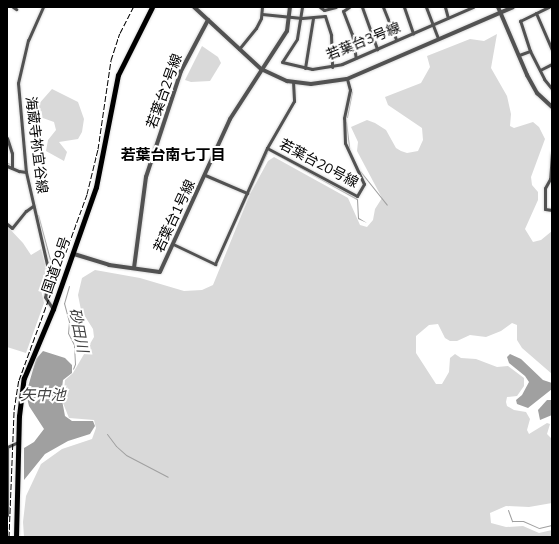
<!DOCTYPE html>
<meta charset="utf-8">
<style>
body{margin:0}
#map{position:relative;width:559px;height:544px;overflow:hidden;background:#fff;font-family:Mulish,"Noto Sans JP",sans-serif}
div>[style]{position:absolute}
.green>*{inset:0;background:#d9d9d9}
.water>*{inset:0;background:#a0a0a0}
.stream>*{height:1px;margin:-0.5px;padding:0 0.5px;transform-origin:0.5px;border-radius:0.5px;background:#a0a0a0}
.roads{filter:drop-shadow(0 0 1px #dbdbdb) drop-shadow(0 0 1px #dbdbdb)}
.minor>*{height:3px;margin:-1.5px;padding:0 1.5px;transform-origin:1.5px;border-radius:1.5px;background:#525252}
.tertiary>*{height:4px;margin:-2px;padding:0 2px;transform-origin:2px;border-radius:2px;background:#525252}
.trunk>*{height:5px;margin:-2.5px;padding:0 2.5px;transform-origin:2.5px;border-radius:2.5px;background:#000}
.rail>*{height:1px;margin-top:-0.5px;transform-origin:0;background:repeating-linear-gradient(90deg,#000 0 6px,transparent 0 8px)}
span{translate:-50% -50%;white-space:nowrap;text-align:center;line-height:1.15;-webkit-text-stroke:4px #fff;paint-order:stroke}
.street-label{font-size:14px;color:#000}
.neighbourhood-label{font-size:15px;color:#000;font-weight:700}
.water-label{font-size:15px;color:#414141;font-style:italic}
.frame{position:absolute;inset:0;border:8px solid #000;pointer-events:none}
</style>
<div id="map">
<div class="green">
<div style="clip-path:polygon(497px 34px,491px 68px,507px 96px,511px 114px,510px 126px,514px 128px,533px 122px,539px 127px,545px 139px,531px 177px,532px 185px,538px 192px,538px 200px,525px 229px,533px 242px,541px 240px,552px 231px,552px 374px,522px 348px,517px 340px,517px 325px,512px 323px,501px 331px,486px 337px,470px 335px,457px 341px,450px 341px,445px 338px,438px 324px,429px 325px,416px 336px,416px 353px,436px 384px,442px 384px,449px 372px,450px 358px,455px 354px,461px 358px,476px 359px,497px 367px,508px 366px,524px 378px,524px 386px,517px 396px,507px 397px,506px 402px,507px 406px,514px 410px,526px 412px,530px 419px,527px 430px,529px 434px,547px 423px,550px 424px,547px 434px,552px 439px,552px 503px,529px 507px,506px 506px,490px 513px,491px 523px,506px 527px,523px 526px,539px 533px,552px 530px,552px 537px,24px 537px,23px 522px,26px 496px,41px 464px,62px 449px,92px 439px,96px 428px,94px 420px,69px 418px,63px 403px,65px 380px,73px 373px,94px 337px,93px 329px,81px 310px,78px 295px,82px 278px,95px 270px,140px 278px,184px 291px,202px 290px,213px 285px,250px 194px,268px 161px,274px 157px,348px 198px,360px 225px,367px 227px,373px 220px,375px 209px,382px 198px,357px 151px,358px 142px,351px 127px,367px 120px,375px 123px,386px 130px,396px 148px,401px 151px,407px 153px,418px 151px,423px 140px,422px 128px,388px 105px,385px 97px,421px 83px,430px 67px,427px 56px,470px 39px,484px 41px)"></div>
<div style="clip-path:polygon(202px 46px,218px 57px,221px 63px,210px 81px,191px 82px,185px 80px)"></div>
<div style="clip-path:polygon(52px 89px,78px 102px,84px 119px,82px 132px,78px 139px,59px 142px,67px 152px,64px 161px,46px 151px,48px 140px,56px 130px,54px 122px,40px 117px,37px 106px)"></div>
<div style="clip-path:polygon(7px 226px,23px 243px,31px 255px,41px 249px,45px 264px,46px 273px,41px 290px,44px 303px,26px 353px,7px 347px)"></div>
</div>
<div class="water">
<div style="clip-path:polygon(268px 150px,358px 199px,359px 218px,367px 223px,358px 219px,357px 200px,269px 151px,216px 266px)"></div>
<div style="clip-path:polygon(43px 351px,65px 358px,72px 365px,72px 373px,63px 380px,61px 395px,65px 416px,72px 421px,93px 421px,95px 426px,90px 434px,68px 441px,45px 454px,24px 480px,24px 448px,34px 442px,44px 429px,29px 406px,26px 394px,36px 359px)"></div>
<div style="clip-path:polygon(510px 354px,521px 359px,543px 380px,552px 383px,552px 389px,528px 408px,517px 404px,516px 400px,522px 395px,529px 382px,525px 376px,509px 363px,507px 357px)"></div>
<div style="clip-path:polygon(547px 400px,552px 400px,552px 415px,540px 420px,538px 410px)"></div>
</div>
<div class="stream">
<div style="left:347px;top:117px;width:26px;rotate:-79deg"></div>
<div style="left:346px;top:122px;width:26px;rotate:83deg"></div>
<div style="left:7px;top:163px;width:3px;rotate:18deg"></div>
<div style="left:360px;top:171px;width:43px;rotate:51.5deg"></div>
<div style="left:38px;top:215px;width:54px;rotate:74.9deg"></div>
<div style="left:69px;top:286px;width:18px;rotate:106deg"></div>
<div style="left:64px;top:303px;width:20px;rotate:75deg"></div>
<div style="left:69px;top:322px;width:11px;rotate:95deg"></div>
<div style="left:68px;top:333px;width:13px;rotate:63deg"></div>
<div style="left:74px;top:345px;width:19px;rotate:87deg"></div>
<div style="left:75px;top:364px;width:5px;rotate:112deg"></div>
<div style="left:107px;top:434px;width:15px;rotate:53deg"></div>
<div style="left:116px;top:446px;width:13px;rotate:42deg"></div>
<div style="left:126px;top:455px;width:47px;rotate:27.6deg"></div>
<div style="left:508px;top:510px;width:12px;rotate:70deg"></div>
<div style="left:512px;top:521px;width:11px"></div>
<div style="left:523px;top:521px;width:17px;rotate:24deg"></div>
<div style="left:539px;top:528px;width:13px;rotate:-13deg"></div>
</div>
<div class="roads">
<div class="minor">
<div style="left:13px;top:7px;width:4px;rotate:34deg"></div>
<div style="left:43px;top:7px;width:36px;rotate:114deg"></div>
<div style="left:28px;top:40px;width:44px;rotate:103.1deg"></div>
<div style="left:18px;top:83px;width:89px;rotate:84.9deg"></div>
<div style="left:26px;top:172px;width:104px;rotate:77.2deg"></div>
<div style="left:49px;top:273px;width:24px;rotate:99deg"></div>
<div style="left:45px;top:297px;width:14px;rotate:56deg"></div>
<div style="left:302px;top:7px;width:32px;rotate:99deg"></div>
<div style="left:297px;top:39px;width:27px;rotate:123deg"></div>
<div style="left:282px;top:62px;width:31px;rotate:13deg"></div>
<div style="left:312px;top:69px;width:30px;rotate:-9deg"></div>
<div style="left:342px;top:64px;width:143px;rotate:-23.5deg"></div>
<div style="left:320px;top:7px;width:5px;rotate:37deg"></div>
<div style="left:324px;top:10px;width:12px;rotate:-14deg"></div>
<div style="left:349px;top:7px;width:7px;rotate:146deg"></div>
<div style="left:343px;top:11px;width:25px;rotate:69deg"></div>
<div style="left:352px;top:34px;width:24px;rotate:81deg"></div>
<div style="left:362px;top:7px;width:45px;rotate:70.3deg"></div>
<div style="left:383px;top:7px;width:35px;rotate:68deg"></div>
<div style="left:404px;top:7px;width:28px;rotate:71deg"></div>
<div style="left:426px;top:7px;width:34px;rotate:69deg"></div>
<div style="left:445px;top:7px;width:11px;rotate:75deg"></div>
<div style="left:536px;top:13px;width:40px;rotate:66.6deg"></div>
<div style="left:262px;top:14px;width:40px;rotate:5.7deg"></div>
<div style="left:302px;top:18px;width:23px;rotate:-5deg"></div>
<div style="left:325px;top:16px;width:20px;rotate:72deg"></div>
<div style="left:331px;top:35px;width:32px;rotate:88deg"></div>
<div style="left:239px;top:49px;width:27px;rotate:-51deg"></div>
<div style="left:256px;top:28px;width:11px;rotate:-63deg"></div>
<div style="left:261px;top:18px;width:11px;rotate:-85deg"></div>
<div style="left:530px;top:51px;width:32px;rotate:-108deg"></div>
<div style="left:520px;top:21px;width:32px;rotate:-26deg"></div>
<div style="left:519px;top:55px;width:12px;rotate:-20deg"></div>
<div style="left:530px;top:51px;width:31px;rotate:63deg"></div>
<div style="left:544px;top:79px;width:13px;rotate:51deg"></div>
<div style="left:305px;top:68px;width:51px;rotate:-80.9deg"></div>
<div style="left:540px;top:70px;width:13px;rotate:-27deg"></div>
<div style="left:293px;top:81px;width:20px;rotate:87deg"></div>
<div style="left:294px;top:101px;width:54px;rotate:119.9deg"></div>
<div style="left:267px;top:148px;width:102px;rotate:28.1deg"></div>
<div style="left:357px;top:196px;width:14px;rotate:-60deg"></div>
<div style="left:364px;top:184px;width:45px;rotate:-114.9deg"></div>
<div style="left:345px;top:143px;width:25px;rotate:-92deg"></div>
<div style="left:344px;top:118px;width:29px;rotate:-78deg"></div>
<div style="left:350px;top:90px;width:11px;rotate:-105deg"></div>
<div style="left:7px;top:138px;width:16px;rotate:72deg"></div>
<div style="left:12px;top:153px;width:15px;rotate:90deg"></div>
<div style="left:552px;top:153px;width:26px;rotate:94deg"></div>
<div style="left:550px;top:179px;width:2px;rotate:27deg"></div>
<div style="left:7px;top:166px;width:13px;rotate:23deg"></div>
<div style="left:19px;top:171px;width:7px;rotate:8deg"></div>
<div style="left:205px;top:175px;width:46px;rotate:23.2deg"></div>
<div style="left:550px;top:179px;width:10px;rotate:119deg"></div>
<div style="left:545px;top:188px;width:21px;rotate:90deg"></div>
<div style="left:545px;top:209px;width:7px;rotate:8deg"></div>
<div style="left:7px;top:224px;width:6px;rotate:39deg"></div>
<div style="left:12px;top:228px;width:22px;rotate:-51deg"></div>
<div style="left:26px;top:211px;width:9px;rotate:-36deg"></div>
<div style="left:173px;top:244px;width:47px;rotate:25.5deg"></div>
<div style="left:215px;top:264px;width:127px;rotate:-65.9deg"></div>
<div style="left:7px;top:515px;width:68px;rotate:-90deg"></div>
<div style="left:7px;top:447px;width:12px;rotate:-24deg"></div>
</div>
<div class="tertiary">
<div style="left:194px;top:7px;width:91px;rotate:42.8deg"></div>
<div style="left:261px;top:69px;width:29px;rotate:25deg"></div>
<div style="left:287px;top:81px;width:24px;rotate:7deg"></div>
<div style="left:311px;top:84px;width:36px;rotate:-8deg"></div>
<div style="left:347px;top:79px;width:181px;rotate:-23.4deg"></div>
<div style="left:498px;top:7px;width:74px;rotate:66.9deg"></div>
<div style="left:527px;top:75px;width:21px;rotate:61deg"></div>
<div style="left:537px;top:93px;width:21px;rotate:43deg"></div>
<div style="left:74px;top:254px;width:37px;rotate:17deg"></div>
<div style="left:109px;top:265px;width:51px;rotate:7.8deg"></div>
<div style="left:160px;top:272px;width:168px;rotate:-65.4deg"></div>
<div style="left:230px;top:119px;width:105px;rotate:-57.1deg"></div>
<div style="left:287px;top:31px;width:24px;rotate:-83deg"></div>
<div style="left:134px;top:268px;width:92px;rotate:-82.5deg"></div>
<div style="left:146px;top:177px;width:112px;rotate:-71.7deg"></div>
<div style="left:181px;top:71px;width:58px;rotate:-62.1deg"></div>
</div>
<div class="trunk">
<div style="left:16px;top:537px;width:121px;rotate:-88.6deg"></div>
<div style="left:19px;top:416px;width:38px;rotate:-83deg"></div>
<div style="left:24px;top:378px;width:75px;rotate:-67.2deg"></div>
<div style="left:53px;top:309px;width:129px;rotate:-70.6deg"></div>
<div style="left:96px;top:187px;width:114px;rotate:-78.9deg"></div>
<div style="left:118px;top:75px;width:76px;rotate:-63.4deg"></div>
</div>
</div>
<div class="rail">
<div style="left:9px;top:537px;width:127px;rotate:-87.7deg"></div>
<div style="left:14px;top:410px;width:30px;rotate:-81deg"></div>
<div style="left:19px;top:380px;width:198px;rotate:-69.9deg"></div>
<div style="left:87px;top:194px;width:46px;rotate:-76.3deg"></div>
<div style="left:98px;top:149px;width:90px;rotate:-81.7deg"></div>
<div style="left:111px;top:60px;width:28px;rotate:-72deg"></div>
<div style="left:120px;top:33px;width:29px;rotate:-63deg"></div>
</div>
<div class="street-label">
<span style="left:363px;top:41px;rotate:-22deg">若葉台3号線</span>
<span style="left:164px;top:91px;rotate:-70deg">若葉台2号線</span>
<span style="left:37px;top:145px;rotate:83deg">海蔵寺祢宜谷線</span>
<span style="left:319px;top:163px;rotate:28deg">若葉台20号線</span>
<span style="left:174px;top:216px;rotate:-65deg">若葉台1号線</span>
<span style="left:56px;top:265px;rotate:-71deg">国道29号</span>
</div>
<div class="neighbourhood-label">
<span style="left:173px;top:155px">若葉台南七丁目</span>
</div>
<div class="water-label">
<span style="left:79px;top:330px;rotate:79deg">砂田川</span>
<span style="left:43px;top:395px">矢中池</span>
</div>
<div class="frame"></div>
</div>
